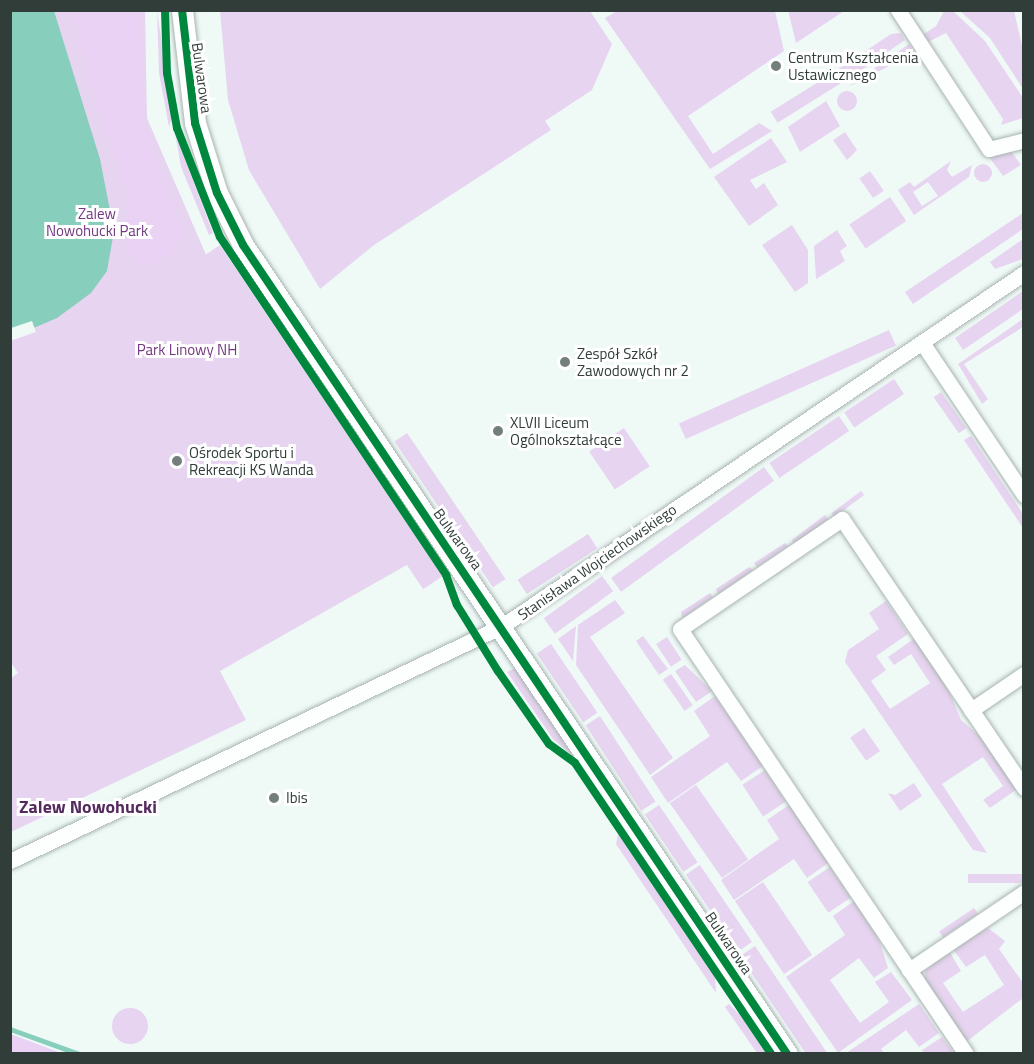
<!DOCTYPE html>
<meta charset="utf-8">
<style>
body{margin:0}
#map{position:relative;width:1034px;height:1064px;overflow:hidden;background:#effaf7;font-family:"Titillium Web",sans-serif}
div>[style]{position:absolute}
.green>*{inset:0;background:#e7d4f0;transform-origin:0 0}
.round{border-radius:50%}
.forest>*{inset:0;background:#e9d2f3}
.water>*{inset:0;background:#87cebc}
.pier>*{inset:0;background:#effaf7}
.stream>*{height:5px;margin:-2.5px;padding:0 2.5px;transform-origin:2.5px;border-radius:2.5px;background:#87cebc}
.roads{filter:drop-shadow(0 0 2px #a9b4b1) drop-shadow(0 0 2px #a9b4b1)}
.street>*{height:15px;margin:-7.5px;padding:0 7.5px;transform-origin:7.5px;border-radius:7.5px;background:#fdfefe}
.secondary>*{height:21px;margin:-10.5px;padding:0 10.5px;transform-origin:10.5px;border-radius:10.5px;background:#fdfefe}
.cycleway>*{height:8px;margin:-4px;padding:0 4px;transform-origin:4px;border-radius:4px;background:#00873e}
.dots>*{width:16px;height:16px;translate:-50% -50%;box-sizing:border-box;border:3px solid #fff;border-radius:50%}
span{translate:-50% -50%;white-space:nowrap;text-align:center;line-height:1.15;-webkit-text-stroke:6px #fff;paint-order:stroke}
.poi-label{font-size:15px;color:#303d39}
.left{translate:0 -50%;text-align:left}
.street-label{font-size:15px;color:#303d39}
.park-label{font-size:15px;color:#733881}
.quarter-label{font-size:18px;color:#552a5f;font-weight:700}
.frame{position:absolute;inset:0;border:12px solid #303d39;pointer-events:none}
</style>
<div id="map">
<div class="green">
<div style="clip-path:polygon(788px 10px,844px 10px,844px 11px,796px 43px)"></div>
<div style="clip-path:polygon(11px 11px,145px 11px,147px 118px,210px 264px,412px 562px,220px 671px,246px 720px,11px 832px,11px 678px,18px 673px,10px 661px)"></div>
<div style="clip-path:polygon(157px 11px,173px 115px,169px 127px,159px 73px)"></div>
<div style="clip-path:polygon(220px 11px,590px 11px,612px 44px,592px 90px,545px 121px,551px 130px,374px 245px,320px 289px,249px 170px,228px 100px)"></div>
<div style="clip-path:polygon(617px 11px,775px 11px,784px 51px,688px 116px,713px 154px,759px 123px,772px 131px,710px 169px,605px 18px)"></div>
<div style="clip-path:polygon(944px 11px,953px 11px,985px 41px,1023px 98px,1023px 118px,1001px 125px,1003px 119px,946px 33px,926px 43px,921px 36px,936px 26px)"></div>
<div style="clip-path:polygon(960px 11px,1014px 11px,1023px 50px,1023px 89px,990px 38px)"></div>
<div style="clip-path:polygon(901px 33px,905px 40px,844px 82px,837px 70px,891px 34px)"></div>
<div style="clip-path:polygon(909px 44px,914px 51px,899px 61px,848px 87px)"></div>
<div style="left:836px;top:71px;width:13px;height:77px;rotate:58deg"></div>
<div class="round" style="left:837px;top:91px;width:20px;height:20px"></div>
<div style="clip-path:polygon(826px 101px,840px 126px,800px 152px,788px 127px)"></div>
<div style="clip-path:polygon(845px 132px,857px 150px,847px 160px,833px 140px)"></div>
<div style="clip-path:polygon(175px 133px,213px 233px,209px 235px,181px 167px)"></div>
<div style="clip-path:polygon(771px 138px,787px 162px,750px 180px,756px 189px,764px 183px,778px 205px,749px 226px,714px 177px)"></div>
<div style="clip-path:polygon(1011px 151px,1021px 165px,1003px 176px,989px 157px)"></div>
<div style="clip-path:polygon(evenodd,951px 161px,947px 170px,952px 177px,972px 165px,969px 177px,914px 215px,898px 190px,910px 182px,914px 187px,951px 161px,928px 182px,938px 196px,922px 206px,913px 192px,928px 182px)"></div>
<div class="round" style="left:974px;top:164px;width:18px;height:18px"></div>
<div style="left:870px;top:171px;width:24px;height:13px;rotate:55deg"></div>
<div style="left:890px;top:197px;width:29px;height:49px;rotate:56deg"></div>
<div style="clip-path:polygon(1023px 213px,1023px 229px,913px 304px,905px 292px)"></div>
<div style="clip-path:polygon(792px 225px,808px 250px,808px 283px,795px 292px,762px 245px)"></div>
<div style="clip-path:polygon(837px 230px,847px 246px,840px 251px,845px 261px,816px 279px,814px 246px)"></div>
<div style="clip-path:polygon(1023px 239px,1023px 259px,995px 269px,990px 262px)"></div>
<div style="left:220px;top:245px;width:399px;height:24px;rotate:56deg"></div>
<div style="clip-path:polygon(1023px 291px,1023px 309px,963px 350px,955px 338px)"></div>
<div style="clip-path:polygon(1023px 319px,1023px 327px,964px 364px,988px 399px,982px 404px,958px 364px)"></div>
<div style="left:889px;top:330px;width:17px;height:230px;rotate:66deg"></div>
<div style="left:894px;top:379px;width:18px;height:60px;rotate:56deg"></div>
<div style="left:941px;top:392px;width:44px;height:9px;rotate:55deg"></div>
<div style="left:839px;top:416px;width:18px;height:84px;rotate:56deg"></div>
<div style="left:624px;top:428px;width:46px;height:42px;rotate:56deg"></div>
<div style="left:407px;top:433px;width:176px;height:15px;rotate:56deg"></div>
<div style="clip-path:polygon(971px 436px,1023px 514px,1023px 528px,964px 440px)"></div>
<div style="left:764px;top:467px;width:17px;height:189px;rotate:54deg"></div>
<div style="left:861px;top:491px;width:5px;height:37px;rotate:53deg"></div>
<div style="left:825px;top:515px;width:5px;height:42px;rotate:53deg"></div>
<div style="left:588px;top:534px;width:17px;height:84px;rotate:57deg"></div>
<div style="clip-path:polygon(785px 543px,788px 546px,757px 567px,754px 563px)"></div>
<div style="clip-path:polygon(749px 567px,753px 570px,718px 594px,716px 589px)"></div>
<div style="left:602px;top:576px;width:19px;height:72px;rotate:54deg"></div>
<div style="clip-path:polygon(710px 593px,713px 597px,682px 618px,681px 612px)"></div>
<div style="clip-path:polygon(615px 600px,625px 613px,590px 637px,673px 758px,650px 775px,576px 665px,578px 625px)"></div>
<div style="clip-path:polygon(886px 601px,908px 634px,876px 656px,886px 670px,871px 681px,890px 709px,930px 683px,911px 654px,894px 665px,888px 657px,915px 638px,946px 684px,961px 720px,983px 739px,1017px 789px,990px 808px,983px 800px,1003px 786px,983px 757px,942px 784px,987px 853px,973px 850px,845px 662px,848px 650px,879px 629px,869px 613px)"></div>
<div style="clip-path:polygon(576px 626px,573px 661px,558px 639px)"></div>
<div style="clip-path:polygon(643px 636px,668px 669px,659px 675px,636px 641px)"></div>
<div style="left:667px;top:637px;width:27px;height:13px;rotate:57deg"></div>
<div style="left:551px;top:644px;width:83px;height:17px;rotate:56deg"></div>
<div style="clip-path:polygon(685px 665px,712px 691px,696px 702px,675px 671px)"></div>
<div style="clip-path:polygon(515px 668px,577px 760px,553px 739px,507px 672px)"></div>
<div style="left:671px;top:674px;width:38px;height:10px;rotate:55deg"></div>
<div style="clip-path:polygon(715px 696px,763px 766px,741px 781px,727px 762px,668px 803px,651px 777px,710px 736px,694px 711px)"></div>
<div style="left:600px;top:716px;width:102px;height:17px;rotate:57deg"></div>
<div style="left:864px;top:728px;width:28px;height:17px;rotate:55deg"></div>
<div style="left:765px;top:770px;width:38px;height:27px;rotate:57deg"></div>
<div style="clip-path:polygon(914px 783px,922px 796px,900px 811px,888px 793px,895px 795px)"></div>
<div style="left:696px;top:785px;width:91px;height:32px;rotate:55deg"></div>
<div style="left:659px;top:805px;width:69px;height:17px;rotate:56deg"></div>
<div style="clip-path:polygon(789px 805px,828px 863px,807px 878px,794px 859px,734px 900px,721px 880px,779px 839px,767px 820px)"></div>
<div style="clip-path:polygon(618px 834px,715px 976px,716px 993px,616px 844px)"></div>
<div style="left:700px;top:865px;width:93px;height:17px;rotate:56deg"></div>
<div style="left:830px;top:867px;width:37px;height:27px;rotate:56deg"></div>
<div style="left:1023px;top:874px;width:9px;height:55px;rotate:90deg"></div>
<div style="left:763px;top:882px;width:88px;height:34px;rotate:56deg"></div>
<div style="clip-path:polygon(854px 901px,879px 940px,888px 968px,874px 978px,859px 958px,830px 980px,860px 1023px,889px 1002px,875px 982px,891px 972px,912px 1000px,838px 1053px,786px 977px,845px 935px,833px 916px)"></div>
<div style="left:974px;top:908px;width:7px;height:42px;rotate:56deg"></div>
<div style="clip-path:polygon(988px 928px,1005px 941px,999px 949px,1023px 983px,1023px 998px,966px 1042px,925px 980px,925px 971px,949px 951px,961px 971px,943px 983px,963px 1012px,1004px 985px,985px 955px,966px 967px,953px 949px)"></div>
<div style="left:755px;top:946px;width:130px;height:18px;rotate:56deg"></div>
<div style="clip-path:polygon(729px 1004px,741px 1016px,767px 1053px,757px 1053px,725px 1007px)"></div>
<div style="clip-path:polygon(919px 1004px,939px 1033px,919px 1047px,906px 1030px,881px 1049px,884px 1053px,846px 1053px)"></div>
<div class="round" style="left:112px;top:1008px;width:36px;height:36px"></div>
<div style="clip-path:polygon(942px 1037px,954px 1053px,924px 1053px,922px 1050px)"></div>
</div>
<div class="forest">
<div style="clip-path:polygon(73px 11px,140px 11px,142px 119px,183px 229px,173px 252px,151px 265px,135px 262px,128px 248px,127px 191px,92px 91px)"></div>
<div style="clip-path:polygon(11px 1034px,61px 1053px,11px 1053px)"></div>
</div>
<div class="water">
<div style="clip-path:polygon(10px 11px,54px 11px,100px 159px,114px 231px,107px 271px,91px 293px,57px 318px,10px 338px)"></div>
</div>
<div class="pier">
<div style="clip-path:polygon(32px 321px,36px 332px,10px 341px,11px 328px)"></div>
</div>
<div class="stream">
<div style="left:10px;top:1029px;width:73px;rotate:19.9deg"></div>
</div>
<div class="roads">
<div class="street">
<div style="left:898px;top:10px;width:166px;rotate:56.8deg"></div>
<div style="left:989px;top:149px;width:36px;rotate:-14deg"></div>
<div style="left:923px;top:344px;width:182px;rotate:56.2deg"></div>
<div style="left:971px;top:710px;width:64px;rotate:-34.2deg"></div>
<div style="left:10px;top:861px;width:545px;rotate:-25.53deg"></div>
<div style="left:502px;top:626px;width:630px;rotate:-34.07deg"></div>
<div style="left:909px;top:970px;width:139px;rotate:-34.1deg"></div>
<div style="left:966px;top:1054px;width:512px;rotate:-123.94deg"></div>
<div style="left:680px;top:629px;width:196px;rotate:-34.2deg"></div>
<div style="left:842px;top:519px;width:325px;rotate:55.9deg"></div>
</div>
<div class="secondary">
<div style="left:182px;top:10px;width:114px;rotate:83.4deg"></div>
<div style="left:195px;top:123px;width:73px;rotate:72.6deg"></div>
<div style="left:217px;top:193px;width:58px;rotate:63.4deg"></div>
<div style="left:243px;top:245px;width:975px;rotate:56.08deg"></div>
</div>
</div>
<div class="cycleway">
<div style="left:165px;top:10px;width:63px;rotate:88.2deg"></div>
<div style="left:167px;top:73px;width:56px;rotate:79.7deg"></div>
<div style="left:177px;top:128px;width:117px;rotate:68.5deg"></div>
<div style="left:220px;top:237px;width:407px;rotate:56.2deg"></div>
<div style="left:446px;top:575px;width:32px;rotate:70deg"></div>
<div style="left:457px;top:605px;width:78px;rotate:58.2deg"></div>
<div style="left:498px;top:671px;width:89px;rotate:55.1deg"></div>
<div style="left:549px;top:744px;width:32px;rotate:36deg"></div>
<div style="left:575px;top:763px;width:351px;rotate:56deg"></div>
<div style="left:182px;top:10px;width:114px;rotate:83.4deg"></div>
<div style="left:195px;top:123px;width:73px;rotate:72.6deg"></div>
<div style="left:217px;top:193px;width:58px;rotate:63.4deg"></div>
<div style="left:243px;top:245px;width:975px;rotate:56.08deg"></div>
</div>
<div class="dots">
<div style="left:776px;top:66px;background:#737f7c"></div>
<div style="left:565px;top:362px;background:#737f7c"></div>
<div style="left:498px;top:431px;background:#737f7c"></div>
<div style="left:177px;top:461px;background:#737f7c"></div>
<div style="left:274px;top:798px;background:#737f7c"></div>
</div>
<div class="poi-label">
<span class="left" style="left:788px;top:66px">Centrum Kształcenia<br>Ustawicznego</span>
<span class="left" style="left:577px;top:362px">Zespół Szkół<br>Zawodowych nr 2</span>
<span class="left" style="left:510px;top:431px">XLVII Liceum<br>Ogólnokształcące</span>
<span class="left" style="left:189px;top:461px">Ośrodek Sportu i<br>Rekreacji KS Wanda</span>
<span class="left" style="left:286px;top:798px">Ibis</span>
</div>
<div class="street-label">
<span style="left:202px;top:78px;rotate:82deg">Bulwarowa</span>
<span style="left:458px;top:539px;rotate:54deg">Bulwarowa</span>
<span style="left:597px;top:562px;rotate:-35deg">Stanisława Wojciechowskiego</span>
<span style="left:729px;top:943px;rotate:56deg">Bulwarowa</span>
</div>
<div class="park-label">
<span style="left:97px;top:222px">Zalew<br>Nowohucki Park</span>
<span style="left:187px;top:350px">Park Linowy NH</span>
</div>
<div class="quarter-label">
<span style="left:88px;top:807px">Zalew Nowohucki</span>
</div>
<div class="frame"></div>
</div>
